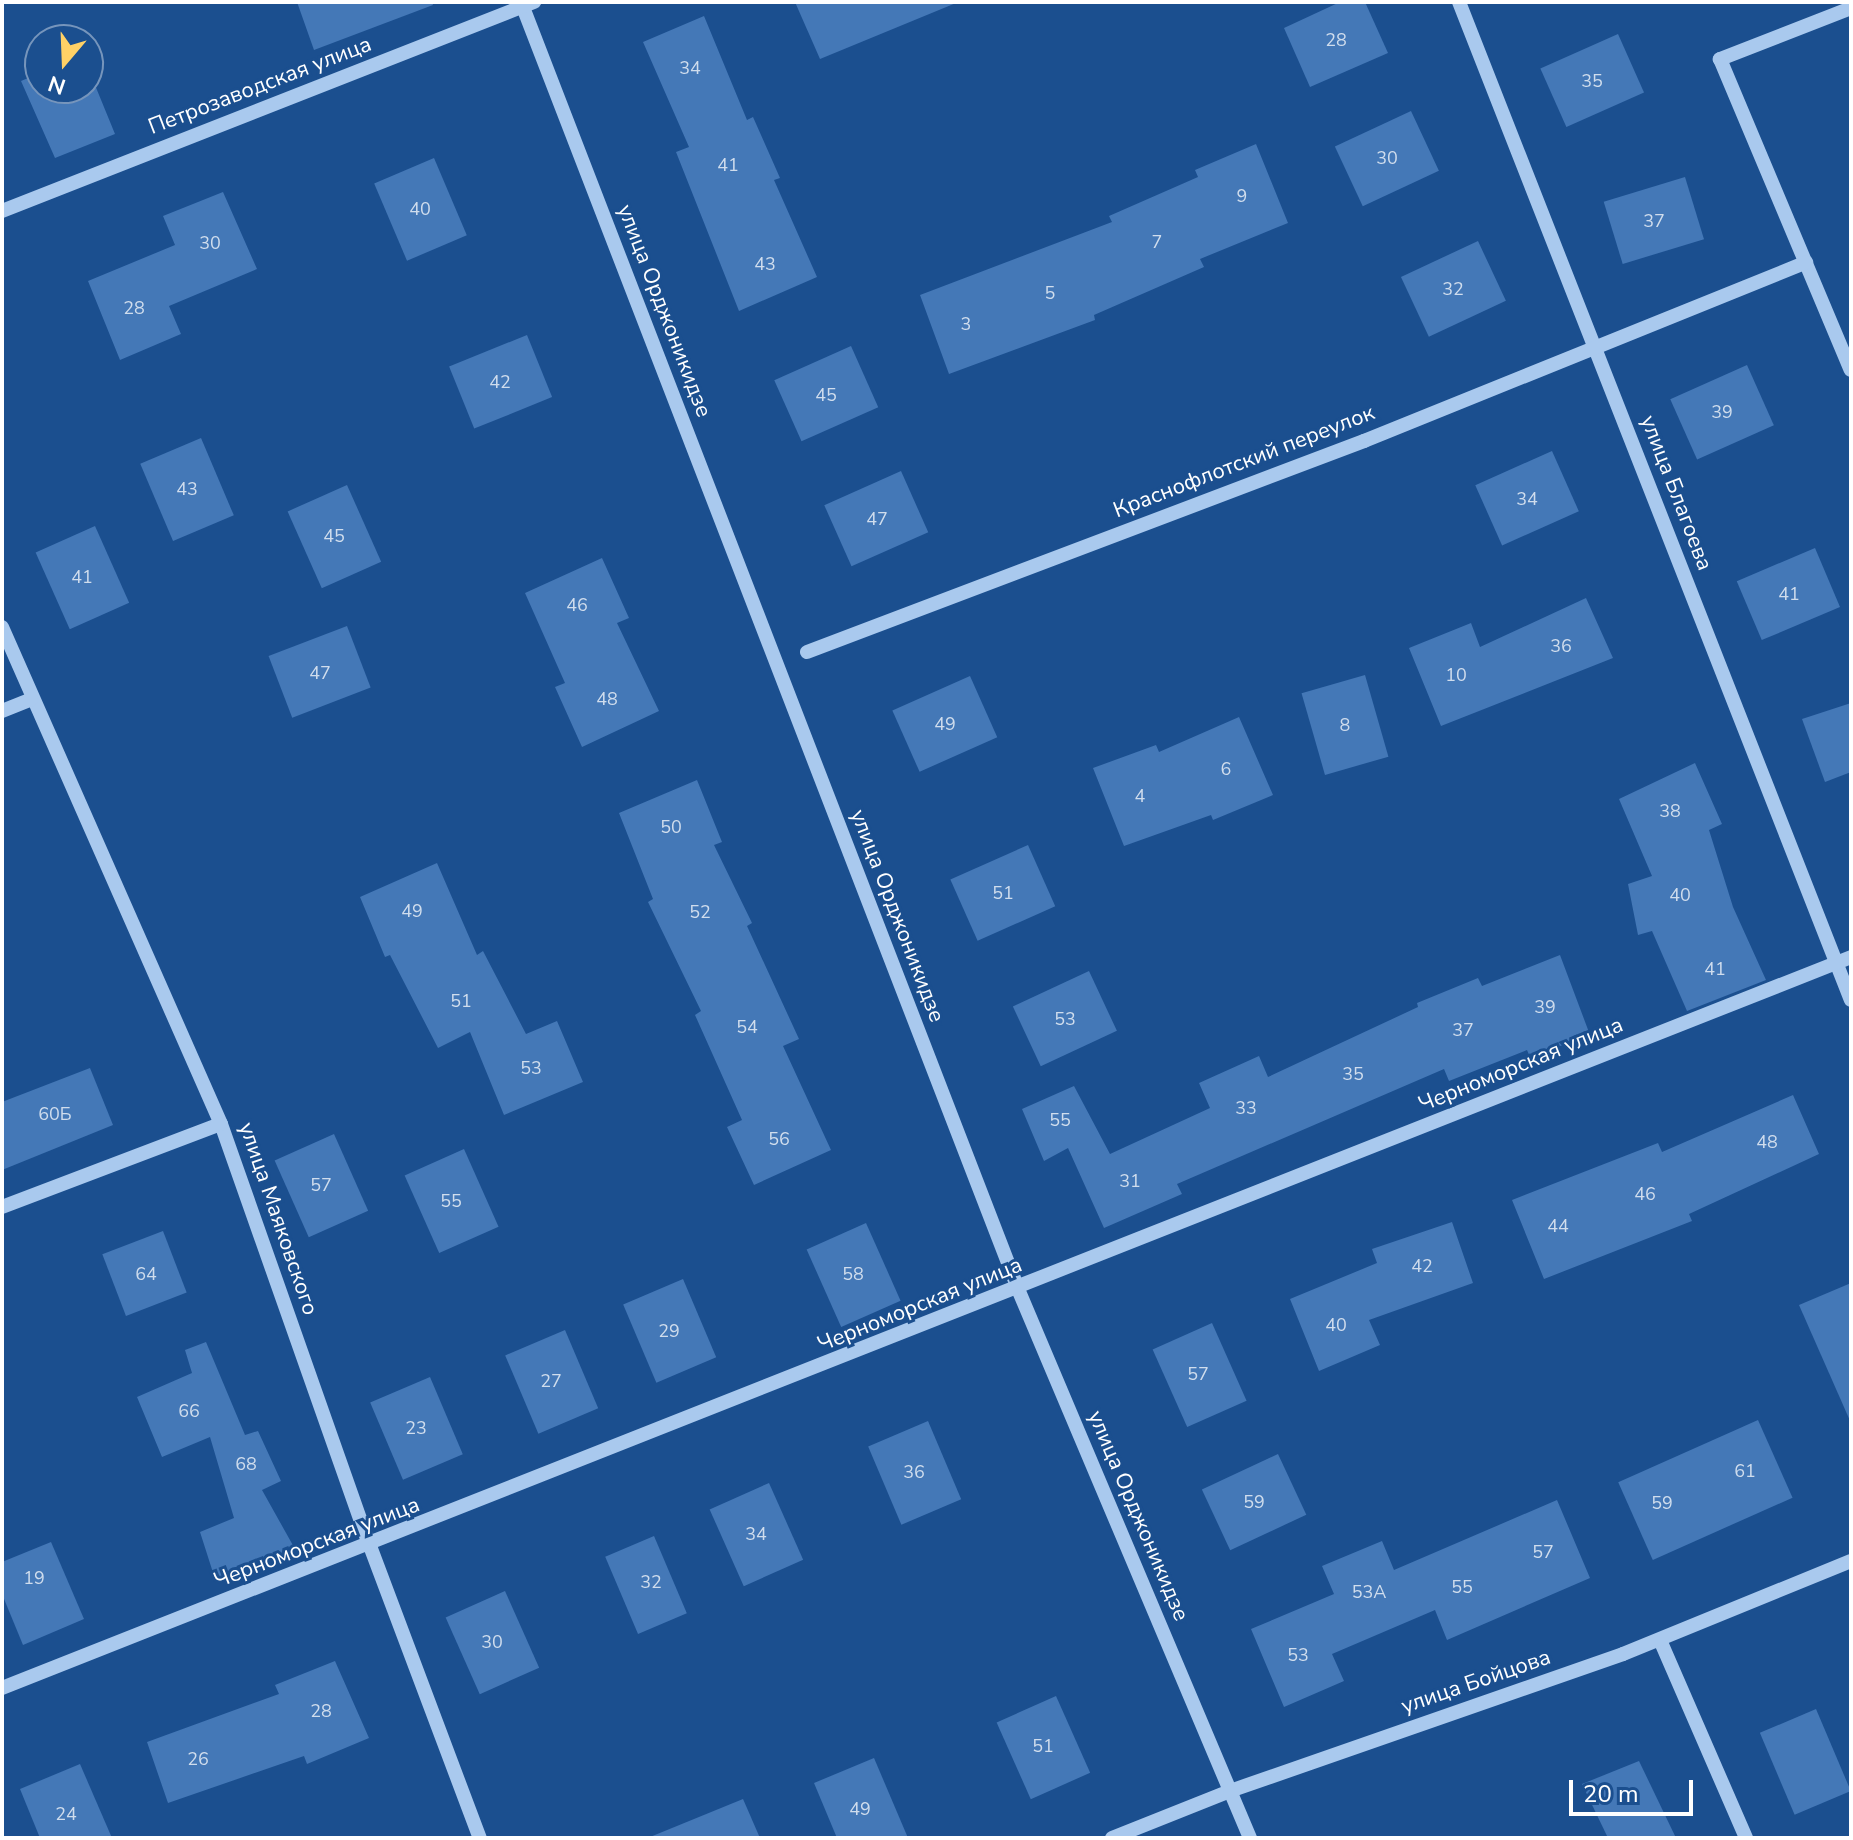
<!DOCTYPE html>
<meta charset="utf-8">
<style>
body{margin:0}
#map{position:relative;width:1853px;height:1840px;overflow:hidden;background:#1b4f8f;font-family:"Nunito Sans",sans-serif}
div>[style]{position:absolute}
.building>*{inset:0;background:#4478b7;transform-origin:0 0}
.minor>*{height:14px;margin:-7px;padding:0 7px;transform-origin:7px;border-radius:7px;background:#a9c9ee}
span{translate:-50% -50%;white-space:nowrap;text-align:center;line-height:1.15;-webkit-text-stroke:6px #1b4f8f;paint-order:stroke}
.number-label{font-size:18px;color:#d0dded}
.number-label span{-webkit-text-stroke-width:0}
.street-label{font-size:22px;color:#fff}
.frame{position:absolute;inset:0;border:4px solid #fff;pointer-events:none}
.north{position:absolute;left:24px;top:24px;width:80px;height:80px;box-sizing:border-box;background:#1b4f8f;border:2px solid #7695bc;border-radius:50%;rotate:199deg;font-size:22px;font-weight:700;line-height:32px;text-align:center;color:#fff}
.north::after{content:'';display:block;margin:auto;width:28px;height:36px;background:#ffd166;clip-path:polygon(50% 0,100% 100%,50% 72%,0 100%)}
.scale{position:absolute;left:1569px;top:1780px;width:124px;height:36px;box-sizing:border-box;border:4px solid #fff;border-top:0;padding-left:10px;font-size:24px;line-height:28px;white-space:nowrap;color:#fff;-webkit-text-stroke:6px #1b4f8f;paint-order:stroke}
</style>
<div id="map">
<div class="building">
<div style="clip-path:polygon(297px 2px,432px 2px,433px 5px,314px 50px)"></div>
<div style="clip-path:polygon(795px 2px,956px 2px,956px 3px,820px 59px)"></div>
<div style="clip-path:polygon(1340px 2px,1365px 2px,1388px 53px,1310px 87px,1284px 28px)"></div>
<div style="clip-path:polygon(704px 16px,747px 120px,753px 117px,780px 178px,774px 180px,817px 277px,739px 311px,676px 152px,689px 147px,643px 42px)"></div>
<div style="left:1618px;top:34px;width:64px;height:85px;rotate:66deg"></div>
<div style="clip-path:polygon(88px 68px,115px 134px,55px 158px,21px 81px,40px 73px,40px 88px,88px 88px)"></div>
<div style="left:1411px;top:111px;width:66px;height:84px;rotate:65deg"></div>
<div style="clip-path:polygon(1256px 144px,1288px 223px,1200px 259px,1204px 267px,1094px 315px,1095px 320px,949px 374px,920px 295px,1112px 222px,1109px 216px,1198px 177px,1195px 170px)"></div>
<div style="left:434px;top:158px;width:84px;height:65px;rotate:67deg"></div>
<div style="left:1685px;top:177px;width:65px;height:85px;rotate:73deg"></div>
<div style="clip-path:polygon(223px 192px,257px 269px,169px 306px,181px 334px,120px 360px,88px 281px,175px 245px,163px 216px)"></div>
<div style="left:1478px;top:241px;width:66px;height:85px;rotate:65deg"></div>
<div style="left:527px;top:335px;width:67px;height:84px;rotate:68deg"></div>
<div style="left:851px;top:346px;width:67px;height:84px;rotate:66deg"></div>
<div style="left:1747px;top:365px;width:66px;height:84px;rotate:66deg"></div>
<div style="left:201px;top:438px;width:84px;height:66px;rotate:67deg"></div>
<div style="left:1552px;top:451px;width:66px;height:84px;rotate:66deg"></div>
<div style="left:901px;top:471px;width:67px;height:84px;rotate:66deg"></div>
<div style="left:347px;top:485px;width:84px;height:65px;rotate:66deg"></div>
<div style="left:95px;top:526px;width:84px;height:65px;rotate:66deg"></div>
<div style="left:1815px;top:548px;width:64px;height:85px;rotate:67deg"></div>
<div style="clip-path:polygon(602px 558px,629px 618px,617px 623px,659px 711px,582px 747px,555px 687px,565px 683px,525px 593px)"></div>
<div style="clip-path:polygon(1586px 598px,1613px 658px,1441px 726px,1409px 648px,1471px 623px,1480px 647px)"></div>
<div style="left:347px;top:626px;width:66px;height:84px;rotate:69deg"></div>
<div style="left:1365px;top:675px;width:85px;height:66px;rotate:74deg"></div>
<div style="left:970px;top:676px;width:67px;height:85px;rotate:66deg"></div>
<div style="clip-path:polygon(1851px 703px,1851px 772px,1825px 782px,1802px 719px)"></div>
<div style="clip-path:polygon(1239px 717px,1273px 795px,1213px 820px,1211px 815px,1124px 846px,1093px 768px,1156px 745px,1159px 752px)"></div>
<div style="clip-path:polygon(1695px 763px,1722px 824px,1709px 830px,1733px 907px,1766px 980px,1687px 1011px,1652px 931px,1638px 935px,1628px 884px,1652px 876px,1619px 799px)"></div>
<div style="clip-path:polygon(697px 780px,722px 842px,714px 845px,752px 923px,747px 926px,799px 1039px,783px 1046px,831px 1150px,754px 1185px,727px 1127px,742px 1120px,695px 1015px,701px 1011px,648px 902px,653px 899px,619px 813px)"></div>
<div style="left:1028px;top:845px;width:67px;height:85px;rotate:66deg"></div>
<div style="clip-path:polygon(437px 863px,477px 955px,483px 951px,526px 1034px,557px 1021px,583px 1082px,504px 1115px,470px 1032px,438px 1048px,390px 955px,385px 957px,360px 897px)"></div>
<div style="clip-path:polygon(1560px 955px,1590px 1035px,1530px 1057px,1527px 1050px,1449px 1081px,1444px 1069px,1177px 1184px,1182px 1194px,1104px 1228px,1068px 1148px,1044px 1161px,1022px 1109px,1074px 1086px,1110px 1154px,1210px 1108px,1199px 1083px,1259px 1056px,1268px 1077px,1418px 1007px,1417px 1003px,1478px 978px,1482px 986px)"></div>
<div style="left:1089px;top:971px;width:66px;height:84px;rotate:65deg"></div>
<div style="clip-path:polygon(90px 1068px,113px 1125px,2px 1170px,2px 1102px)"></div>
<div style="clip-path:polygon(1793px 1095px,1819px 1154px,1689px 1214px,1692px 1221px,1544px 1279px,1512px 1200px,1658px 1143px,1662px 1152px)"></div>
<div style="left:334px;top:1134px;width:84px;height:65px;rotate:66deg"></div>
<div style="left:464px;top:1149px;width:85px;height:65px;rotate:66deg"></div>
<div style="clip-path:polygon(1452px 1222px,1473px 1283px,1369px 1320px,1380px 1345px,1319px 1371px,1290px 1299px,1377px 1263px,1372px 1249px)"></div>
<div style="left:866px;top:1223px;width:85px;height:65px;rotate:66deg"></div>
<div style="left:163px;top:1231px;width:66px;height:65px;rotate:69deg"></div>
<div style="left:683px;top:1279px;width:85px;height:65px;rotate:67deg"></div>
<div style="clip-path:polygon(1851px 1283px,1851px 1423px,1799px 1305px)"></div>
<div style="left:1212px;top:1323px;width:85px;height:65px;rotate:66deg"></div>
<div style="left:565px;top:1330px;width:85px;height:65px;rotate:67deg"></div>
<div style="clip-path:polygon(206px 1342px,245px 1435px,258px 1431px,281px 1481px,262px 1490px,295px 1549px,216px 1582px,200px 1532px,234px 1518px,210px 1437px,162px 1457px,137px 1397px,192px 1373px,185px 1350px)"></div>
<div style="left:430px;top:1377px;width:84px;height:65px;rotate:67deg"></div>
<div style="left:1758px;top:1420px;width:85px;height:153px;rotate:66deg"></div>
<div style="left:928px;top:1421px;width:85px;height:65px;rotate:67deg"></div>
<div style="left:1278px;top:1454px;width:67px;height:84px;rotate:65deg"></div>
<div style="left:769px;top:1483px;width:84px;height:65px;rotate:66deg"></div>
<div style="clip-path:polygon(1557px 1500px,1590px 1578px,1447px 1640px,1435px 1610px,1332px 1654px,1344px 1681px,1284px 1707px,1251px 1629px,1334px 1594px,1322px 1566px,1382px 1541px,1394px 1570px)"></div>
<div style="left:654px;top:1536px;width:84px;height:53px;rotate:67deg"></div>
<div style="clip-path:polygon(51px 1542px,84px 1619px,23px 1645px,2px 1594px,2px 1562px)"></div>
<div style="left:505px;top:1591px;width:84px;height:65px;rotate:66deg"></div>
<div style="clip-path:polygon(335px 1661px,369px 1738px,307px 1764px,304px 1756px,168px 1803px,147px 1742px,279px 1694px,275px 1685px)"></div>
<div style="left:1056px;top:1696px;width:84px;height:65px;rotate:66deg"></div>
<div style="left:1816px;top:1709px;width:89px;height:61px;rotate:67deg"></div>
<div style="clip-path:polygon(874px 1758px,908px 1838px,837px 1838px,814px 1783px)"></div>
<div style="clip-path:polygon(1639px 1761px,1676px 1838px,1608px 1838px,1582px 1784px)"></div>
<div style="clip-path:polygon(80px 1764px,112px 1838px,40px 1838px,20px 1789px)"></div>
<div style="clip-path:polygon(743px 1799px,760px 1838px,650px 1838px,650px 1837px)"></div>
</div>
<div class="minor">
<div style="left:521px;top:2px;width:1380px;rotate:68.88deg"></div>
<div style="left:1018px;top:1289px;width:596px;rotate:67.09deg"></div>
<div style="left:1459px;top:2px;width:1072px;rotate:68.56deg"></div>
<div style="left:1851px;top:8px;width:141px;rotate:158.7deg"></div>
<div style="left:1720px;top:59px;width:337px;rotate:67.2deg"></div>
<div style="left:2px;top:211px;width:572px;rotate:-21.45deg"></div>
<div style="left:2px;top:627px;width:543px;rotate:66.22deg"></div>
<div style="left:221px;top:1124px;width:448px;rotate:70.6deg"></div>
<div style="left:370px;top:1546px;width:312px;rotate:69.4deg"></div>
<div style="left:807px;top:652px;width:596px;rotate:-20.75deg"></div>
<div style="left:1364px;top:441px;width:477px;rotate:-22deg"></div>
<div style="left:2px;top:711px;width:31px;rotate:-22deg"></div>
<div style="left:2px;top:1207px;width:234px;rotate:-20.8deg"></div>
<div style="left:1660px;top:1640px;width:216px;rotate:66.5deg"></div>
<div style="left:2px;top:1688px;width:1988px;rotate:-21.57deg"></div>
<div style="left:1112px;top:1838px;width:127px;rotate:-21.7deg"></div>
<div style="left:1230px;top:1791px;width:416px;rotate:-19.2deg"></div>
<div style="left:1623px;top:1654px;width:246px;rotate:-22.2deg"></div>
</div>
<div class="number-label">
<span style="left:1336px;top:40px">28</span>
<span style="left:690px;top:68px">34</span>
<span style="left:1592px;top:81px">35</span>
<span style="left:1387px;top:158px">30</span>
<span style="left:728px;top:165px">41</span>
<span style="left:1242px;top:196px">9</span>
<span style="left:420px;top:209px">40</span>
<span style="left:1654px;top:221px">37</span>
<span style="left:1157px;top:242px">7</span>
<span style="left:210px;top:243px">30</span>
<span style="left:765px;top:264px">43</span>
<span style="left:1453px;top:289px">32</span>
<span style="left:1050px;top:293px">5</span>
<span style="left:134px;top:308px">28</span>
<span style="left:966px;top:324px">3</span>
<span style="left:500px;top:382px">42</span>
<span style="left:826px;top:395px">45</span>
<span style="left:1722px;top:412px">39</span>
<span style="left:187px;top:489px">43</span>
<span style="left:1527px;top:499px">34</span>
<span style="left:877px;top:519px">47</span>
<span style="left:334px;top:536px">45</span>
<span style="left:82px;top:577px">41</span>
<span style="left:1789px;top:594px">41</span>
<span style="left:577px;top:605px">46</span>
<span style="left:1561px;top:646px">36</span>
<span style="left:320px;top:673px">47</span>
<span style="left:1456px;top:675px">10</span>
<span style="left:607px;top:699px">48</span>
<span style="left:945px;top:724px">49</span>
<span style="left:1345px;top:725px">8</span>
<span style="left:1226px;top:769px">6</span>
<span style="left:1140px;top:796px">4</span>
<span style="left:1670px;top:811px">38</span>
<span style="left:671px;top:827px">50</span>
<span style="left:1003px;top:893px">51</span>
<span style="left:1680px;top:895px">40</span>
<span style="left:412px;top:911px">49</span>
<span style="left:700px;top:912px">52</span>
<span style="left:1715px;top:969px">41</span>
<span style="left:461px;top:1001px">51</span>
<span style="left:1545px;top:1007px">39</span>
<span style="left:1065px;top:1019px">53</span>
<span style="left:747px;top:1027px">54</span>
<span style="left:1463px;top:1030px">37</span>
<span style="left:531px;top:1068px">53</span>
<span style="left:1353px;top:1074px">35</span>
<span style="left:1246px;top:1108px">33</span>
<span style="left:55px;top:1114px">60Б</span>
<span style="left:1060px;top:1120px">55</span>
<span style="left:779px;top:1139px">56</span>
<span style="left:1767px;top:1142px">48</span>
<span style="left:1130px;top:1181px">31</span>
<span style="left:321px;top:1185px">57</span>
<span style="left:1645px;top:1194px">46</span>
<span style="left:451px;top:1201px">55</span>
<span style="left:1558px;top:1226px">44</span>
<span style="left:1422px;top:1266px">42</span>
<span style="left:146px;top:1274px">64</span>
<span style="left:853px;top:1274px">58</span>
<span style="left:1336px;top:1325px">40</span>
<span style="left:669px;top:1331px">29</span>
<span style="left:1198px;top:1374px">57</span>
<span style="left:551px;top:1381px">27</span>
<span style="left:189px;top:1411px">66</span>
<span style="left:416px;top:1428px">23</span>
<span style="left:246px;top:1464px">68</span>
<span style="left:1745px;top:1471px">61</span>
<span style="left:914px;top:1472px">36</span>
<span style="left:1254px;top:1502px">59</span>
<span style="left:1662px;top:1503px">59</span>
<span style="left:756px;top:1534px">34</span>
<span style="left:1543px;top:1552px">57</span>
<span style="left:34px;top:1578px">19</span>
<span style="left:651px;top:1582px">32</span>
<span style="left:1462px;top:1587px">55</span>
<span style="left:1369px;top:1592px">53А</span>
<span style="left:492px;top:1642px">30</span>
<span style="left:1298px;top:1655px">53</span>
<span style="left:321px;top:1711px">28</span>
<span style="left:1043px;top:1746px">51</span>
<span style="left:198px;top:1759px">26</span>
<span style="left:860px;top:1809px">49</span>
<span style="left:66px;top:1814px">24</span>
</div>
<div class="street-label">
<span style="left:260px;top:86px;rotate:-21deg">Петрозаводская улица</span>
<span style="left:664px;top:311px;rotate:69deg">улица Орджоникидзе</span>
<span style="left:1244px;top:462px;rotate:-21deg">Краснофлотский переулок</span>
<span style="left:1676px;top:493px;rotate:69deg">улица Благоева</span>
<span style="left:897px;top:916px;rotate:69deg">улица Орджоникидзе</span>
<span style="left:1521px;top:1065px;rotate:-22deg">Черноморская улица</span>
<span style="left:278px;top:1219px;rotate:71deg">улица Маяковского</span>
<span style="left:920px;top:1305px;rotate:-22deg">Черноморская улица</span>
<span style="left:1138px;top:1516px;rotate:67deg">улица Орджоникидзе</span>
<span style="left:317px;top:1543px;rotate:-21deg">Черноморская улица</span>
<span style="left:1476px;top:1682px;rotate:-19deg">улица Бойцова</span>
</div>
<div class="frame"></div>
<div class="north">N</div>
<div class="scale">20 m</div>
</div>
